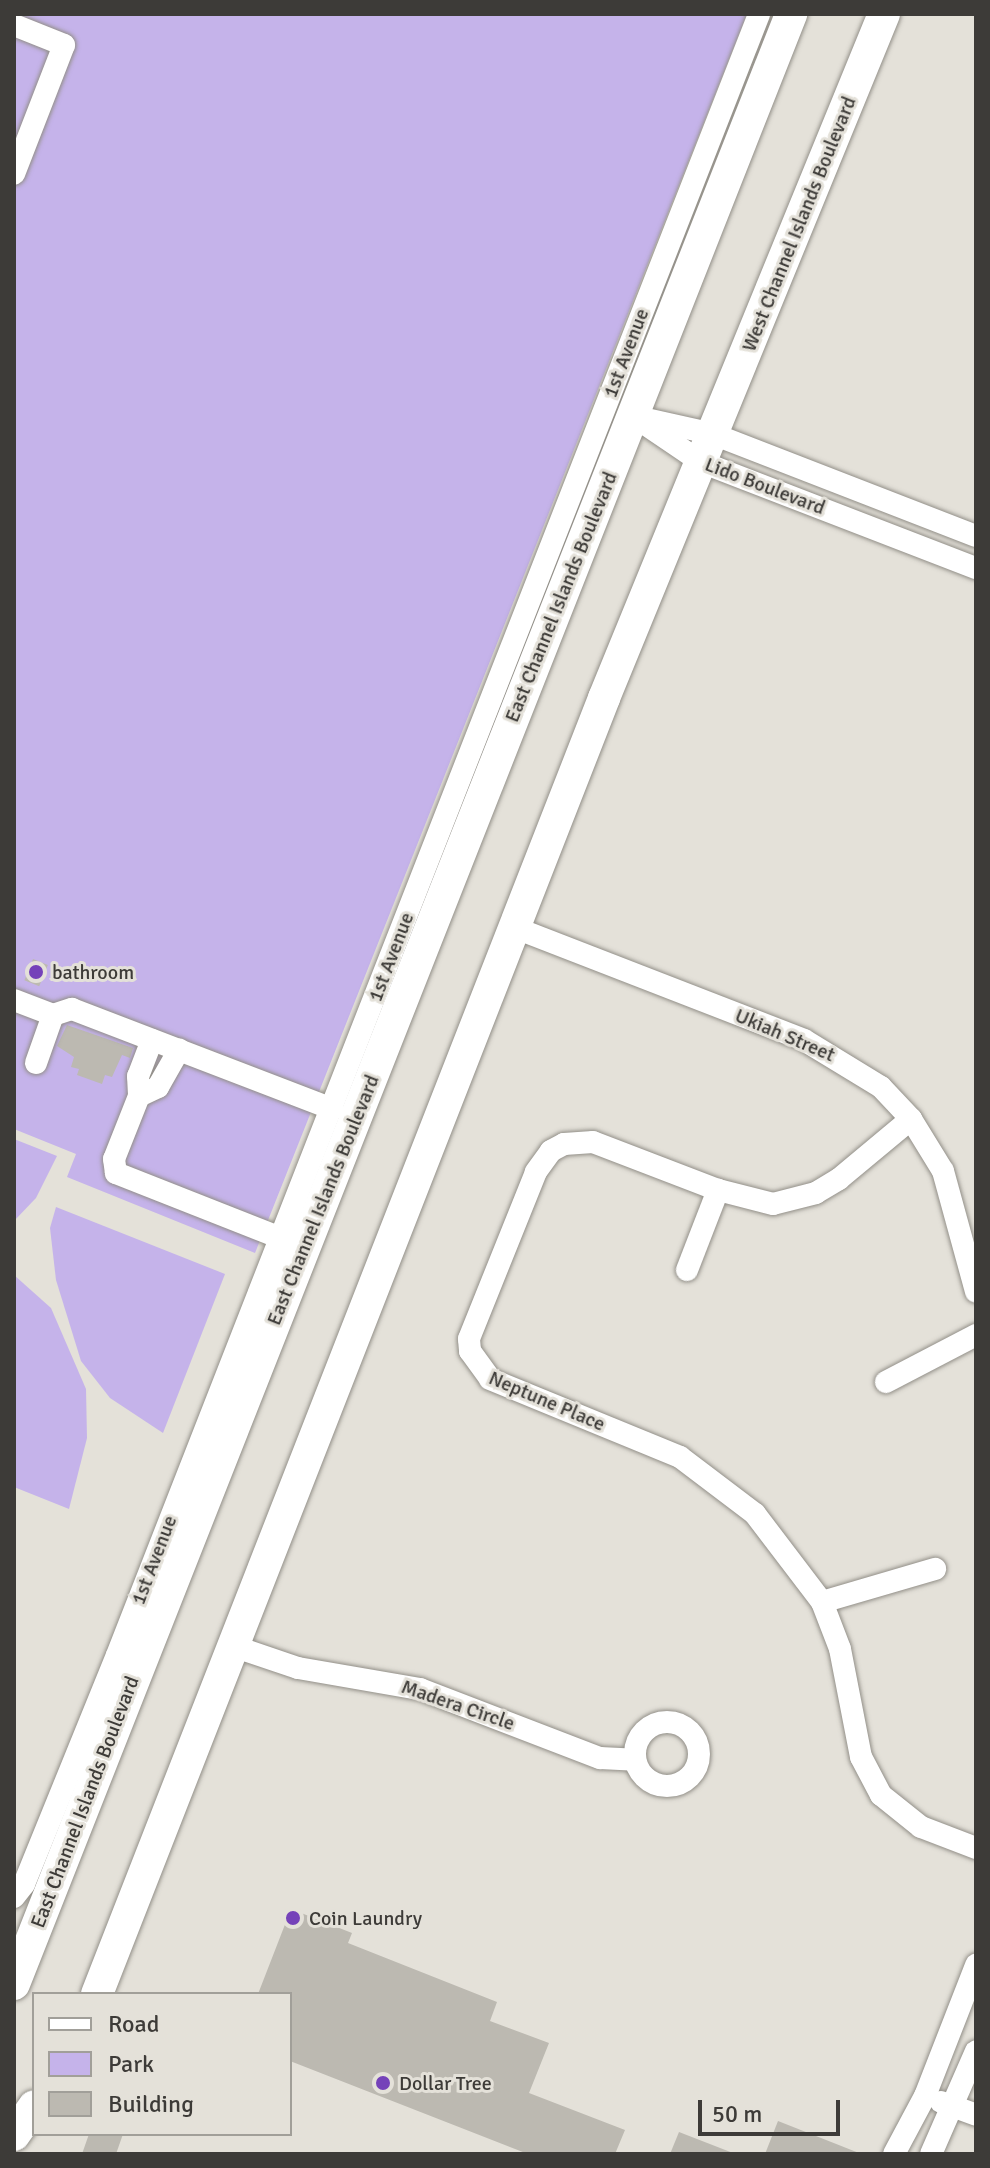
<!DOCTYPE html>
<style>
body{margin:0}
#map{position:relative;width:990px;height:2168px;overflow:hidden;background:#e4e1d9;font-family:Signika,sans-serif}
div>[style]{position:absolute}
.green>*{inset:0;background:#c5b3ea}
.building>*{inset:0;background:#bcb9b1;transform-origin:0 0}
.roads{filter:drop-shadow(0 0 2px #928f88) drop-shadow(0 0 2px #928f88)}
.street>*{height:22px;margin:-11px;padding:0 11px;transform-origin:11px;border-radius:11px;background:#fff}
.street>.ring{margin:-11px;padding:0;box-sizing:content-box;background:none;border:22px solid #fff;border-radius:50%}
.secondary>*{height:32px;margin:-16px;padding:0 16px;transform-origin:16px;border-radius:16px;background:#fff}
.dots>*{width:22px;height:22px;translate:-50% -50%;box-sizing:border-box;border:4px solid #e4e1d9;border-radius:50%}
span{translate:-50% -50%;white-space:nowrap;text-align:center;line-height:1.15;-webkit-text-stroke:6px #e4e1d9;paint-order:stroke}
.street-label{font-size:20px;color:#3d3b38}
.poi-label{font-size:20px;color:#3d3b38}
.left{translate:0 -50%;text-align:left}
.frame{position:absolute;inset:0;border:16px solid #3d3b38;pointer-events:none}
.legend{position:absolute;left:32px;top:1992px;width:260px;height:144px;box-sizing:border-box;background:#e4e1d9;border:2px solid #a19f99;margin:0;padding:10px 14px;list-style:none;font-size:24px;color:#3d3b38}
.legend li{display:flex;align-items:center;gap:16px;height:40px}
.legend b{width:40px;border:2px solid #a19f99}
.scale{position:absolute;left:698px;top:2100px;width:142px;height:36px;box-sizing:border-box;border:4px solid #3d3b38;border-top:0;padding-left:10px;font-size:24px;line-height:28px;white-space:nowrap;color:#3d3b38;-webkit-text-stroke:6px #e4e1d9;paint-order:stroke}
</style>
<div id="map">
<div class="green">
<div style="clip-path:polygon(14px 14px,747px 14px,255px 1253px,67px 1177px,76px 1154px,14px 1129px)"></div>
<div style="clip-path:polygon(14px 1139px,57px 1156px,36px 1198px,14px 1221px)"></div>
<div style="clip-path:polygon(56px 1207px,225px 1274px,163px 1433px,110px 1398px,81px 1361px,56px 1280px,50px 1228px)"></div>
<div style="clip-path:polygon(14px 1275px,51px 1308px,86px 1389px,87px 1438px,69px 1509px,14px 1487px)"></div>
</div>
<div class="building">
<div style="left:33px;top:959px;width:16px;height:23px;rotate:22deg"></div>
<div style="clip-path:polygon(67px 1025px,133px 1048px,130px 1058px,122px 1055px,112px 1077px,105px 1075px,102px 1084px,77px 1075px,79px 1069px,71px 1067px,74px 1057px,57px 1046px)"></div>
<div style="clip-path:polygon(291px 1909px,352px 1933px,348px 1943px,497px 2002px,490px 2021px,549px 2043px,529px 2093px,625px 2130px,615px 2154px,528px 2154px,290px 2061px,290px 1994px,258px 1994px)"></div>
<div style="clip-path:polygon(778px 2121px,859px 2153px,859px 2154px,765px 2154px)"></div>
<div style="clip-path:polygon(679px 2132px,733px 2153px,733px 2154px,670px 2154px)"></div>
<div style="clip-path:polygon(89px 2134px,123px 2134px,116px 2154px,82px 2154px)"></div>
</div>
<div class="roads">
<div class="street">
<div style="left:14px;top:25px;width:54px;rotate:21.8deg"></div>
<div style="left:64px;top:45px;width:138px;rotate:111.2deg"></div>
<div style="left:633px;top:416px;width:82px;rotate:34.1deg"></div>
<div style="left:701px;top:462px;width:295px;rotate:21.1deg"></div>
<div style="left:646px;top:419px;width:69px;rotate:12.6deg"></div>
<div style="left:713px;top:434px;width:282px;rotate:21.2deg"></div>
<div style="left:513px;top:927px;width:312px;rotate:21.2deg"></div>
<div style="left:804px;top:1040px;width:90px;rotate:31.4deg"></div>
<div style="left:881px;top:1087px;width:44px;rotate:46.8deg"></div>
<div style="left:911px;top:1119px;width:61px;rotate:58.4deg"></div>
<div style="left:943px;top:1171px;width:125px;rotate:74.7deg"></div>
<div style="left:14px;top:1000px;width:42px;rotate:21deg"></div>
<div style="left:152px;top:1040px;width:39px;rotate:111deg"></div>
<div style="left:138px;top:1076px;width:20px;rotate:87deg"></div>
<div style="left:139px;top:1096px;width:68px;rotate:111.6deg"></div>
<div style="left:114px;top:1159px;width:14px;rotate:82deg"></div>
<div style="left:116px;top:1173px;width:177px;rotate:21.5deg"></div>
<div style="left:36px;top:1063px;width:51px;rotate:-70.5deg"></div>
<div style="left:53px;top:1015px;width:20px;rotate:-18deg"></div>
<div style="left:72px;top:1009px;width:279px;rotate:21deg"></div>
<div style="left:139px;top:1096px;width:21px;rotate:-25deg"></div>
<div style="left:158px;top:1087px;width:43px;rotate:-60.4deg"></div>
<div style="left:911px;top:1119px;width:94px;rotate:140.2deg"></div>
<div style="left:839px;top:1179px;width:27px;rotate:149deg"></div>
<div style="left:816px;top:1193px;width:44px;rotate:165.7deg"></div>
<div style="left:773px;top:1204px;width:57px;rotate:-165.7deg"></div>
<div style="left:718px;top:1190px;width:134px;rotate:-159deg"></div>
<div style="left:593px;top:1142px;width:29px;rotate:176deg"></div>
<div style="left:564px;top:1144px;width:15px;rotate:152deg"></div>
<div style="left:551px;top:1151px;width:26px;rotate:126deg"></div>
<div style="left:536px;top:1172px;width:180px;rotate:111.9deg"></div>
<div style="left:469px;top:1339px;width:12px;rotate:85deg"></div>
<div style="left:470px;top:1351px;width:34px;rotate:54deg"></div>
<div style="left:490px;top:1379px;width:205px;rotate:22.3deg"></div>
<div style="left:680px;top:1457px;width:94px;rotate:37.2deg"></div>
<div style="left:755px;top:1514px;width:111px;rotate:52.7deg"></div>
<div style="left:822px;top:1602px;width:50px;rotate:69deg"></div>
<div style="left:840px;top:1649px;width:110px;rotate:79deg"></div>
<div style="left:861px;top:1757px;width:43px;rotate:62.2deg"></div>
<div style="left:881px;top:1795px;width:51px;rotate:38.7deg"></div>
<div style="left:921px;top:1827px;width:59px;rotate:20.9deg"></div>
<div style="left:687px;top:1270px;width:86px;rotate:-68.8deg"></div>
<div style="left:886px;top:1382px;width:102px;rotate:-27.6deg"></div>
<div style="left:822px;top:1602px;width:118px;rotate:-16.3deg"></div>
<div style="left:230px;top:1645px;width:72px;rotate:18.7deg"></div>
<div style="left:298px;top:1668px;width:124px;rotate:9.8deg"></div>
<div style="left:420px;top:1689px;width:193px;rotate:21deg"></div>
<div style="left:600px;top:1758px;width:35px;rotate:3deg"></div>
<div class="ring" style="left:635px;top:1722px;width:42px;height:42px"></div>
<div style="left:14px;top:1897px;width:16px;rotate:-52deg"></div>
<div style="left:24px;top:1884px;width:247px;rotate:-67.9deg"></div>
<div style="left:117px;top:1655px;width:1762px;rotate:-68.63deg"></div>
<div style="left:941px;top:2102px;width:37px;rotate:20deg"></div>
<div style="left:894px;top:2154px;width:66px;rotate:-61.9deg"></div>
<div style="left:925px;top:2096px;width:141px;rotate:-68.7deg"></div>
<div style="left:931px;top:2154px;width:112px;rotate:-66.4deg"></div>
</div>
<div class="secondary">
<div style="left:14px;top:1984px;width:2118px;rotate:-68.47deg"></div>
<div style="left:97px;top:1994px;width:1392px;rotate:-68.63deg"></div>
<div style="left:604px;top:698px;width:739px;rotate:-67.74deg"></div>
<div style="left:14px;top:2135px;width:35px;rotate:-55deg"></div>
</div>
</div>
<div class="dots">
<div style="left:36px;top:972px;background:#7542b9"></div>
<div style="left:293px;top:1918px;background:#7542b9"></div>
<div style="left:383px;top:2083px;background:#7542b9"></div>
</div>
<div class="street-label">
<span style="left:799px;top:224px;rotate:-68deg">West Channel Islands Boulevard</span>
<span style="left:626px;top:353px;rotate:-69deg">1st Avenue</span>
<span style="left:765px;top:486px;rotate:21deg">Lido Boulevard</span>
<span style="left:561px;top:597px;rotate:-68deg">East Channel Islands Boulevard</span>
<span style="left:391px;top:957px;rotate:-69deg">1st Avenue</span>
<span style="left:785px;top:1035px;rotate:23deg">Ukiah Street</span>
<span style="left:323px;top:1200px;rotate:-68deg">East Channel Islands Boulevard</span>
<span style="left:547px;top:1401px;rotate:23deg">Neptune Place</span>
<span style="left:154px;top:1560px;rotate:-69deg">1st Avenue</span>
<span style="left:458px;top:1705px;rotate:19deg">Madera Circle</span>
<span style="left:85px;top:1802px;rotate:-69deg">East Channel Islands Boulevard</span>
</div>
<div class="poi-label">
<span class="left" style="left:52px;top:972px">bathroom</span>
<span class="left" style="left:309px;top:1918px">Coin Laundry</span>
<span class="left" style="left:399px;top:2083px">Dollar Tree</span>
</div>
<div class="frame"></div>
<ul class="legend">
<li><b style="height:10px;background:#fff"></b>Road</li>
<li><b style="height:22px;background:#c5b3ea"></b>Park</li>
<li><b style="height:22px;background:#bcb9b1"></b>Building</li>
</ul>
<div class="scale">50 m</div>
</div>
